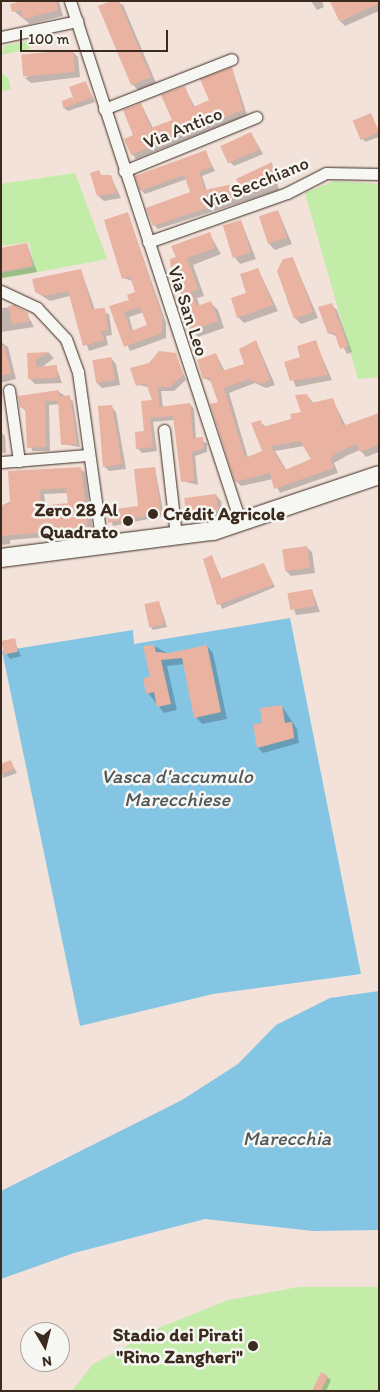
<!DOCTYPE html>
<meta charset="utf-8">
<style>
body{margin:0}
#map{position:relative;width:380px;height:1392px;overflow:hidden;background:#f2e2da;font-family:Itim,sans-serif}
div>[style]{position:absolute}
.green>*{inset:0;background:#c2eca8}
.water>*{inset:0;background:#84c5e4}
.shadow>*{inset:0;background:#0003}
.building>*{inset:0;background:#eab2a1;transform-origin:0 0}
.roads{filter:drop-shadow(0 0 1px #3b2a1e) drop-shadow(0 0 1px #3b2a1e)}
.minor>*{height:11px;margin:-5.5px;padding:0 5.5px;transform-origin:5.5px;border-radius:5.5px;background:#f6f6f2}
.primary>*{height:18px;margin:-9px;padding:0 9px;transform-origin:9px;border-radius:9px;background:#f6f6f2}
.dots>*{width:14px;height:14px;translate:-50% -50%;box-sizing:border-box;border:2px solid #f6f6f2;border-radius:50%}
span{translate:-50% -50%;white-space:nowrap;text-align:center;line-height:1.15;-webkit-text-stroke:5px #f6f6f2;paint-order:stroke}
.street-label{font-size:19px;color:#3b2a1e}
.poi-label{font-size:19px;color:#3b2a1e;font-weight:700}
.right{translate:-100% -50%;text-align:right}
.left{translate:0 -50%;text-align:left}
.water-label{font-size:20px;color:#515859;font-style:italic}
.frame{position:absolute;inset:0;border:2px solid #3b2a1e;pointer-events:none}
.north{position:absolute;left:20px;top:1322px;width:50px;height:50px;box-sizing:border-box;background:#f6f6f2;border:1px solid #aba49d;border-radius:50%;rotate:172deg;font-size:14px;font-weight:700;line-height:20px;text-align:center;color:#3b2a1e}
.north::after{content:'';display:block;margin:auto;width:18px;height:22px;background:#3b2a1e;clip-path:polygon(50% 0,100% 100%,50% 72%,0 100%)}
.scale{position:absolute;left:20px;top:30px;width:148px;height:22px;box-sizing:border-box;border:2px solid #3b2a1e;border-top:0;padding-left:6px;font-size:15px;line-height:18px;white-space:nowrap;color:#3b2a1e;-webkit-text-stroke:4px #f6f6f2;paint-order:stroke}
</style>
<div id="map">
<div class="green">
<div style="clip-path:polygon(29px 41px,30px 49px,1px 55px,4px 46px)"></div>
<div style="clip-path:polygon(1px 72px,9px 79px,11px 89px,1px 91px)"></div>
<div style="clip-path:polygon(75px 173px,107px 259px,1px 279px,1px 273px,34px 267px,29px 242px,1px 246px,1px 184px)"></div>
<div style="clip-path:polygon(334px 181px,379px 184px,379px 377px,358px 379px,305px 193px)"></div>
<div style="clip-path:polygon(299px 1287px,379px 1287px,379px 1391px,72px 1391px,92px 1365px,161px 1327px,228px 1300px)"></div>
</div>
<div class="water">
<div style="clip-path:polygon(290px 618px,361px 974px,213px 994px,80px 1026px,2px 651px,133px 630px,134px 644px)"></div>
<div style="clip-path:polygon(379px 991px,379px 1230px,313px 1231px,205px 1219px,74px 1253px,1px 1279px,1px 1191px,182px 1100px,238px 1064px,276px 1025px,330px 998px)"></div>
</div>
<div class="shadow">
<div style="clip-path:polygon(20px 1px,59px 1px,63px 16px,30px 24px,14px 11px)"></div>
<div style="clip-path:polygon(114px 1px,123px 5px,156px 83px,138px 90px,132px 84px)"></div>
<div style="clip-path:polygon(311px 1px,322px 1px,324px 7px,317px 10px)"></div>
<div style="clip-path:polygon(379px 1px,379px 11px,345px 26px,340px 21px)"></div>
<div style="clip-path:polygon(72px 51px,78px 57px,80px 77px,31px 83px,25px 78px)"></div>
<div style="clip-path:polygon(232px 68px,247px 115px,136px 159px,132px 154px,141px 104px,153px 128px,174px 121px,184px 87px,195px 107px,210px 101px)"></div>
<div style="clip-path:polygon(86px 83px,95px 102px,68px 111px,64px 108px,72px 99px,76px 103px)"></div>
<div style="clip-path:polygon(371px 114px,379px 137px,365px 142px,354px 121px)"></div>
<div style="clip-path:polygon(251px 133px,263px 154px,234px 166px,229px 161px)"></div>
<div style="clip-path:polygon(205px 151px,215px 171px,202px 176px,207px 191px,239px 183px,272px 164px,279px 190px,158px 229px,154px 225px,191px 193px,187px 179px,145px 194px,141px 190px)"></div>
<div style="clip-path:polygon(111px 177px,121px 198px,104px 201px,98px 196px)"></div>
<div style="clip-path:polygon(278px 211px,292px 244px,275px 250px,269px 244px)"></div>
<div style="clip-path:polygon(evenodd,128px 214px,166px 323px,166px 338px,130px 351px,110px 307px,130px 301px,136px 293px,133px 281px,123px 278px,128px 214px,144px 312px,148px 325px,133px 331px,129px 317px,144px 312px)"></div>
<div style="clip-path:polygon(241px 221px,256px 259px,240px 264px,235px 258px)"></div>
<div style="clip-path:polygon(209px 233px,221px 254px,193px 265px,204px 296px,197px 298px,200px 307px,211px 303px,218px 310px,224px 328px,198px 337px,191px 330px,177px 258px)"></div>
<div style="clip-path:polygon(27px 244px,37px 272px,1px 278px,1px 249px)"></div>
<div style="clip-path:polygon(293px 259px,318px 318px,301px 324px,295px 318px)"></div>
<div style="clip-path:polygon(258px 269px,278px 311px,244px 323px,238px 317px)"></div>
<div style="clip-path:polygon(81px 270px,95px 310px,109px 314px,112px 335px,106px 336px,108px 345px,89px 351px,70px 296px,50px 301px,36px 292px)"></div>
<div style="clip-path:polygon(331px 305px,337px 310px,352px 352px,347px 354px,338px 337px,329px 333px)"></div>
<div style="clip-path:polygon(13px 307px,27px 314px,34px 327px,1px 332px,1px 308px)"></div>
<div style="clip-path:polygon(evenodd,256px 341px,275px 385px,266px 388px,255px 383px,229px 393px,248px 458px,264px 452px,260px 422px,266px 427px,292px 420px,302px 413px,307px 395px,314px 404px,332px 399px,346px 426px,379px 415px,379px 452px,366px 457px,360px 450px,346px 456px,334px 463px,338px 473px,280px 493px,273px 479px,241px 486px,236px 481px,219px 402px,212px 382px,204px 378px,216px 354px,225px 372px,245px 364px,256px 341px,304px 446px,312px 460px,287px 471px,275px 451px,304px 446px)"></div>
<div style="clip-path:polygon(315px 341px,332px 380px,296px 387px,286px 363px,302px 358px)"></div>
<div style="clip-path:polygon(1px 342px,8px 347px,16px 379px,1px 383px)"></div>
<div style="clip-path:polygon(49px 353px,54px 358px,41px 368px,56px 366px,62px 383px,35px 384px,30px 379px,28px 355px)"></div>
<div style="clip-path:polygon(175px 354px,186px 380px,174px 391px,161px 391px,163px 407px,190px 404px,194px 409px,196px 439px,207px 443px,207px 452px,195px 456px,198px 485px,182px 481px,174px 420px,153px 422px,157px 451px,142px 453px,138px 449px,153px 401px,149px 387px,137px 385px,149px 364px)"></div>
<div style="clip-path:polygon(111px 358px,116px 364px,120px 385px,102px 388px,96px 382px)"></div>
<div style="clip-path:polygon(59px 392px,73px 401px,80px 447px,62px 444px,59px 404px,49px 405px,50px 451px,32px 451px,26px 411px,21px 407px)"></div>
<div style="clip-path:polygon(111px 406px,116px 412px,126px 469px,109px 471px,104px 466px)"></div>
<div style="clip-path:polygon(1px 432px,5px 436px,6px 453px,1px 453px)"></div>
<div style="clip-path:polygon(evenodd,80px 468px,85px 473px,93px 533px,10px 540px,10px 544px,1px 545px,1px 506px,80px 468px,68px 493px,69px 504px,46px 507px,44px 494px,68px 493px)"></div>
<div style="clip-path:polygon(155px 468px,164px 516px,113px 526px,108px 511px,139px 507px)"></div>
<div style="clip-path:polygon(216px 495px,221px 501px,223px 516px,193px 519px,187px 513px)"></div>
<div style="clip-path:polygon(306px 547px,312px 552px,315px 573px,291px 576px,286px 571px)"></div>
<div style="clip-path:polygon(212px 557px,222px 580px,264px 565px,275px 587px,222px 609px,204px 559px)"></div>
<div style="clip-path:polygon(312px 590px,320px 612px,296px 615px,289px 594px)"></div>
<div style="clip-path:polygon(159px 602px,167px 627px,153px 630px,150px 626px)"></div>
<div style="clip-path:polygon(14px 640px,21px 656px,10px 659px,7px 655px)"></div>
<div style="clip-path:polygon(154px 646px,169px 654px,207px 646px,213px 653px,227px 719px,202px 724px,196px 717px,185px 664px,167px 666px,177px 710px,164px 713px,148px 693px)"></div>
<div style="clip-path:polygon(282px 706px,297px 729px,299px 743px,263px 753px,258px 748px,264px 724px)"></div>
<div style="clip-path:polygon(11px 762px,17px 773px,3px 778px,1px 765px)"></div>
<div style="clip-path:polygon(327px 1377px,331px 1380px,326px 1391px,314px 1391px)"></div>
</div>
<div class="building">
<div style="clip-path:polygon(23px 1px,56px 1px,58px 10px,23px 19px,21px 10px,12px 12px,10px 4px)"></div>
<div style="clip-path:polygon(111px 1px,119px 1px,151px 77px,131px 85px,98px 6px)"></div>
<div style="clip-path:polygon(330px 1px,379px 1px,379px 4px,339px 21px)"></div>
<div style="left:73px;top:50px;width:22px;height:52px;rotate:85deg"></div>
<div style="clip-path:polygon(232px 67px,243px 110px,131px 155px,124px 139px,133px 135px,123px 110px,141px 103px,151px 128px,172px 120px,161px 95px,185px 86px,193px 107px,209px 100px,200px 79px)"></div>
<div style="clip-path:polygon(86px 81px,92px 98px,63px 108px,62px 101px,72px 97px,75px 103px,69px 87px)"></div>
<div style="left:371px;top:113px;width:21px;height:20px;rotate:67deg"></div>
<div style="left:251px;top:132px;width:19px;height:34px;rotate:65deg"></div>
<div style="clip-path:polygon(206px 150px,212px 167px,199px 172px,205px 190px,238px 183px,236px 179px,272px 162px,275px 185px,153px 226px,146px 208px,190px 192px,184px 175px,140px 191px,135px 176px)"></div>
<div style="clip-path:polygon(99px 170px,101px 175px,111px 175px,117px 193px,97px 196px,90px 173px)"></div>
<div style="left:278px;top:210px;width:29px;height:20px;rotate:72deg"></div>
<div style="clip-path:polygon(evenodd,128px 212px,162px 317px,162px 333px,124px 347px,109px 306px,129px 300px,127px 295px,135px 292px,130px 276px,122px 279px,104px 220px,128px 212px,140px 307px,147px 325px,131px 331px,124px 312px,140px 307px)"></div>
<div style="left:241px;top:220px;width:34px;height:19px;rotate:73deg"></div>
<div style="clip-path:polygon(210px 232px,215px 248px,187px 258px,198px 289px,191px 292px,197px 306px,211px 301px,218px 321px,190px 331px,183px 311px,188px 309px,171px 271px,170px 259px,176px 257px,171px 246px)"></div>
<div style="clip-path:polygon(27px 243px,32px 266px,1px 272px,1px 248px)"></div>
<div style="clip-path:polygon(293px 257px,313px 312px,294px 319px,277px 271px,283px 259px)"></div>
<div style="clip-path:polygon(258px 268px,273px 305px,237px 318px,231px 298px,246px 293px,240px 274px)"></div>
<div style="clip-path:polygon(81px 269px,92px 309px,105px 308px,108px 330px,101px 331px,104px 340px,83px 346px,68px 291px,44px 296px,35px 292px,32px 279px)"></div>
<div style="clip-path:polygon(332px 303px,348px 346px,340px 349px,334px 332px,328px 334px,318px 307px)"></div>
<div style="clip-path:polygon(14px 305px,28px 313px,29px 322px,12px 324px,8px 306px)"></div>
<div style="clip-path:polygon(evenodd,256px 340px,270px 380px,260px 384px,249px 379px,224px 388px,245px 458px,262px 451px,251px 423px,261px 420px,263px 427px,291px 419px,290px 414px,301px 412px,295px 395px,307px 394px,311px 403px,333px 398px,343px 426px,379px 413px,379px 445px,360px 452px,357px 444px,340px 451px,330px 458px,334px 468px,274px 489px,270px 473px,235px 482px,210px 404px,218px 402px,209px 377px,203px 379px,197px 360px,216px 353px,222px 371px,244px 364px,239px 349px,256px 340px,300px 441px,311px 459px,285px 470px,271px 446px,300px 441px)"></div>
<div style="clip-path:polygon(316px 340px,328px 375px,290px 381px,284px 362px,300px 357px,297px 346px)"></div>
<div style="clip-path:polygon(4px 345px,11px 373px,1px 376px,1px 346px)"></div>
<div style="clip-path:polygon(159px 351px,176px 353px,183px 375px,170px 387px,158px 387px,159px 407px,190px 403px,193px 438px,203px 437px,204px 448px,192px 452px,194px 481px,181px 482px,173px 416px,150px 418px,153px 447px,136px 449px,135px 432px,144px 431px,141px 401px,152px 400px,146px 383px,136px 386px,130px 368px,149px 363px)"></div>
<div style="clip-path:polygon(50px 352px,35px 360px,37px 367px,57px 365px,57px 378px,28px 379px,27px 353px)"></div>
<div style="left:111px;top:357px;width:23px;height:19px;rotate:80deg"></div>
<div style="clip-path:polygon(59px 390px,59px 397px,70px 395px,77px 444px,61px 445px,58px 401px,45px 401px,46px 447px,27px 448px,25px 407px,20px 408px,18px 396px)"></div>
<div style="clip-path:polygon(112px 405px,122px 464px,103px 467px,98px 406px)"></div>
<div style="clip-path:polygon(evenodd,81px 467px,88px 529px,1px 536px,1px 505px,10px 504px,8px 471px,81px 467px,66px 488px,68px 503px,41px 506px,40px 490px,66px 488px)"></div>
<div style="clip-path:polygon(155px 467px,161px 513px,108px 523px,107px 510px,138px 506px,134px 469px)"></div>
<div style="left:216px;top:494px;width:17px;height:32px;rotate:83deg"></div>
<div style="left:307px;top:546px;width:22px;height:25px;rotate:82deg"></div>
<div style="clip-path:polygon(212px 555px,220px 579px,264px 563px,273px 585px,217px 605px,203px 559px)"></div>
<div style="left:312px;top:589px;width:17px;height:25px;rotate:80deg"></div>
<div style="left:159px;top:601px;width:24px;height:15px;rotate:78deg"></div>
<div style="left:15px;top:638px;width:14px;height:14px;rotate:78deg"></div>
<div style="clip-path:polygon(154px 645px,156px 652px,169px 653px,207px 645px,221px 712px,194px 718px,182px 658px,161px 660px,171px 704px,157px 707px,154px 692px,146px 694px,143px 678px,150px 677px,143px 646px)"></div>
<div style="clip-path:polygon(282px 705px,285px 723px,292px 722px,294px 738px,257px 748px,253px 724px,262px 723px,260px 708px)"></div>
<div style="clip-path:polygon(11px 760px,14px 769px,1px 774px,1px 764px)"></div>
<div style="clip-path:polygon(321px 1372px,328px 1376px,321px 1391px,312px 1391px)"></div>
</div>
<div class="roads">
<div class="minor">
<div style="left:70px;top:1px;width:550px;rotate:71.89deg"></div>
<div style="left:1px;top:37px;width:78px;rotate:-11.9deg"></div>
<div style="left:104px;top:109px;width:137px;rotate:-21.3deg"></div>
<div style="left:124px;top:171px;width:143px;rotate:-22.2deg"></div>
<div style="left:148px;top:242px;width:147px;rotate:-19.4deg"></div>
<div style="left:287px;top:193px;width:44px;rotate:-27.1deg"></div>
<div style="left:326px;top:173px;width:53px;rotate:1.1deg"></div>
<div style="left:1px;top:291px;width:40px;rotate:25deg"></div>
<div style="left:37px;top:308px;width:42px;rotate:46.9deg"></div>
<div style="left:66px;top:339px;width:35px;rotate:70deg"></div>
<div style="left:78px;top:372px;width:176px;rotate:82.1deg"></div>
<div style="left:9px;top:390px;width:72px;rotate:82deg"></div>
<div style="left:164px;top:430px;width:107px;rotate:83.5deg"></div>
<div style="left:1px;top:462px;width:87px;rotate:-4.6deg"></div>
</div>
<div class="primary">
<div style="left:1px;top:558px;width:214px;rotate:-7.3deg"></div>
<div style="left:213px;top:531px;width:175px;rotate:-18.6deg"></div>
</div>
</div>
<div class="dots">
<div style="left:153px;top:514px;background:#3b2a1e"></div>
<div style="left:128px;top:521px;background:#3b2a1e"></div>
<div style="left:253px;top:1346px;background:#3b2a1e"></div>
</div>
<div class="street-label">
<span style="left:183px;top:128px;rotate:-22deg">Via Antico</span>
<span style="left:256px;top:183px;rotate:-22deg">Via Secchiano</span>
<span style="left:188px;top:311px;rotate:72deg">Via San Leo</span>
</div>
<div class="poi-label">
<span class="right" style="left:118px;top:521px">Zero 28 Al<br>Quadrato</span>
<span class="left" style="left:163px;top:514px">Crédit Agricole</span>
<span class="right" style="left:243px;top:1346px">Stadio dei Pirati<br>"Rino Zangheri"</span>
</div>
<div class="water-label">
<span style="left:177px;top:788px">Vasca d'accumulo<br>Marecchiese</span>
<span style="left:287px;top:1138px">Marecchia</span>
</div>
<div class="frame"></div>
<div class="north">N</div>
<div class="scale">100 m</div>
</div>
